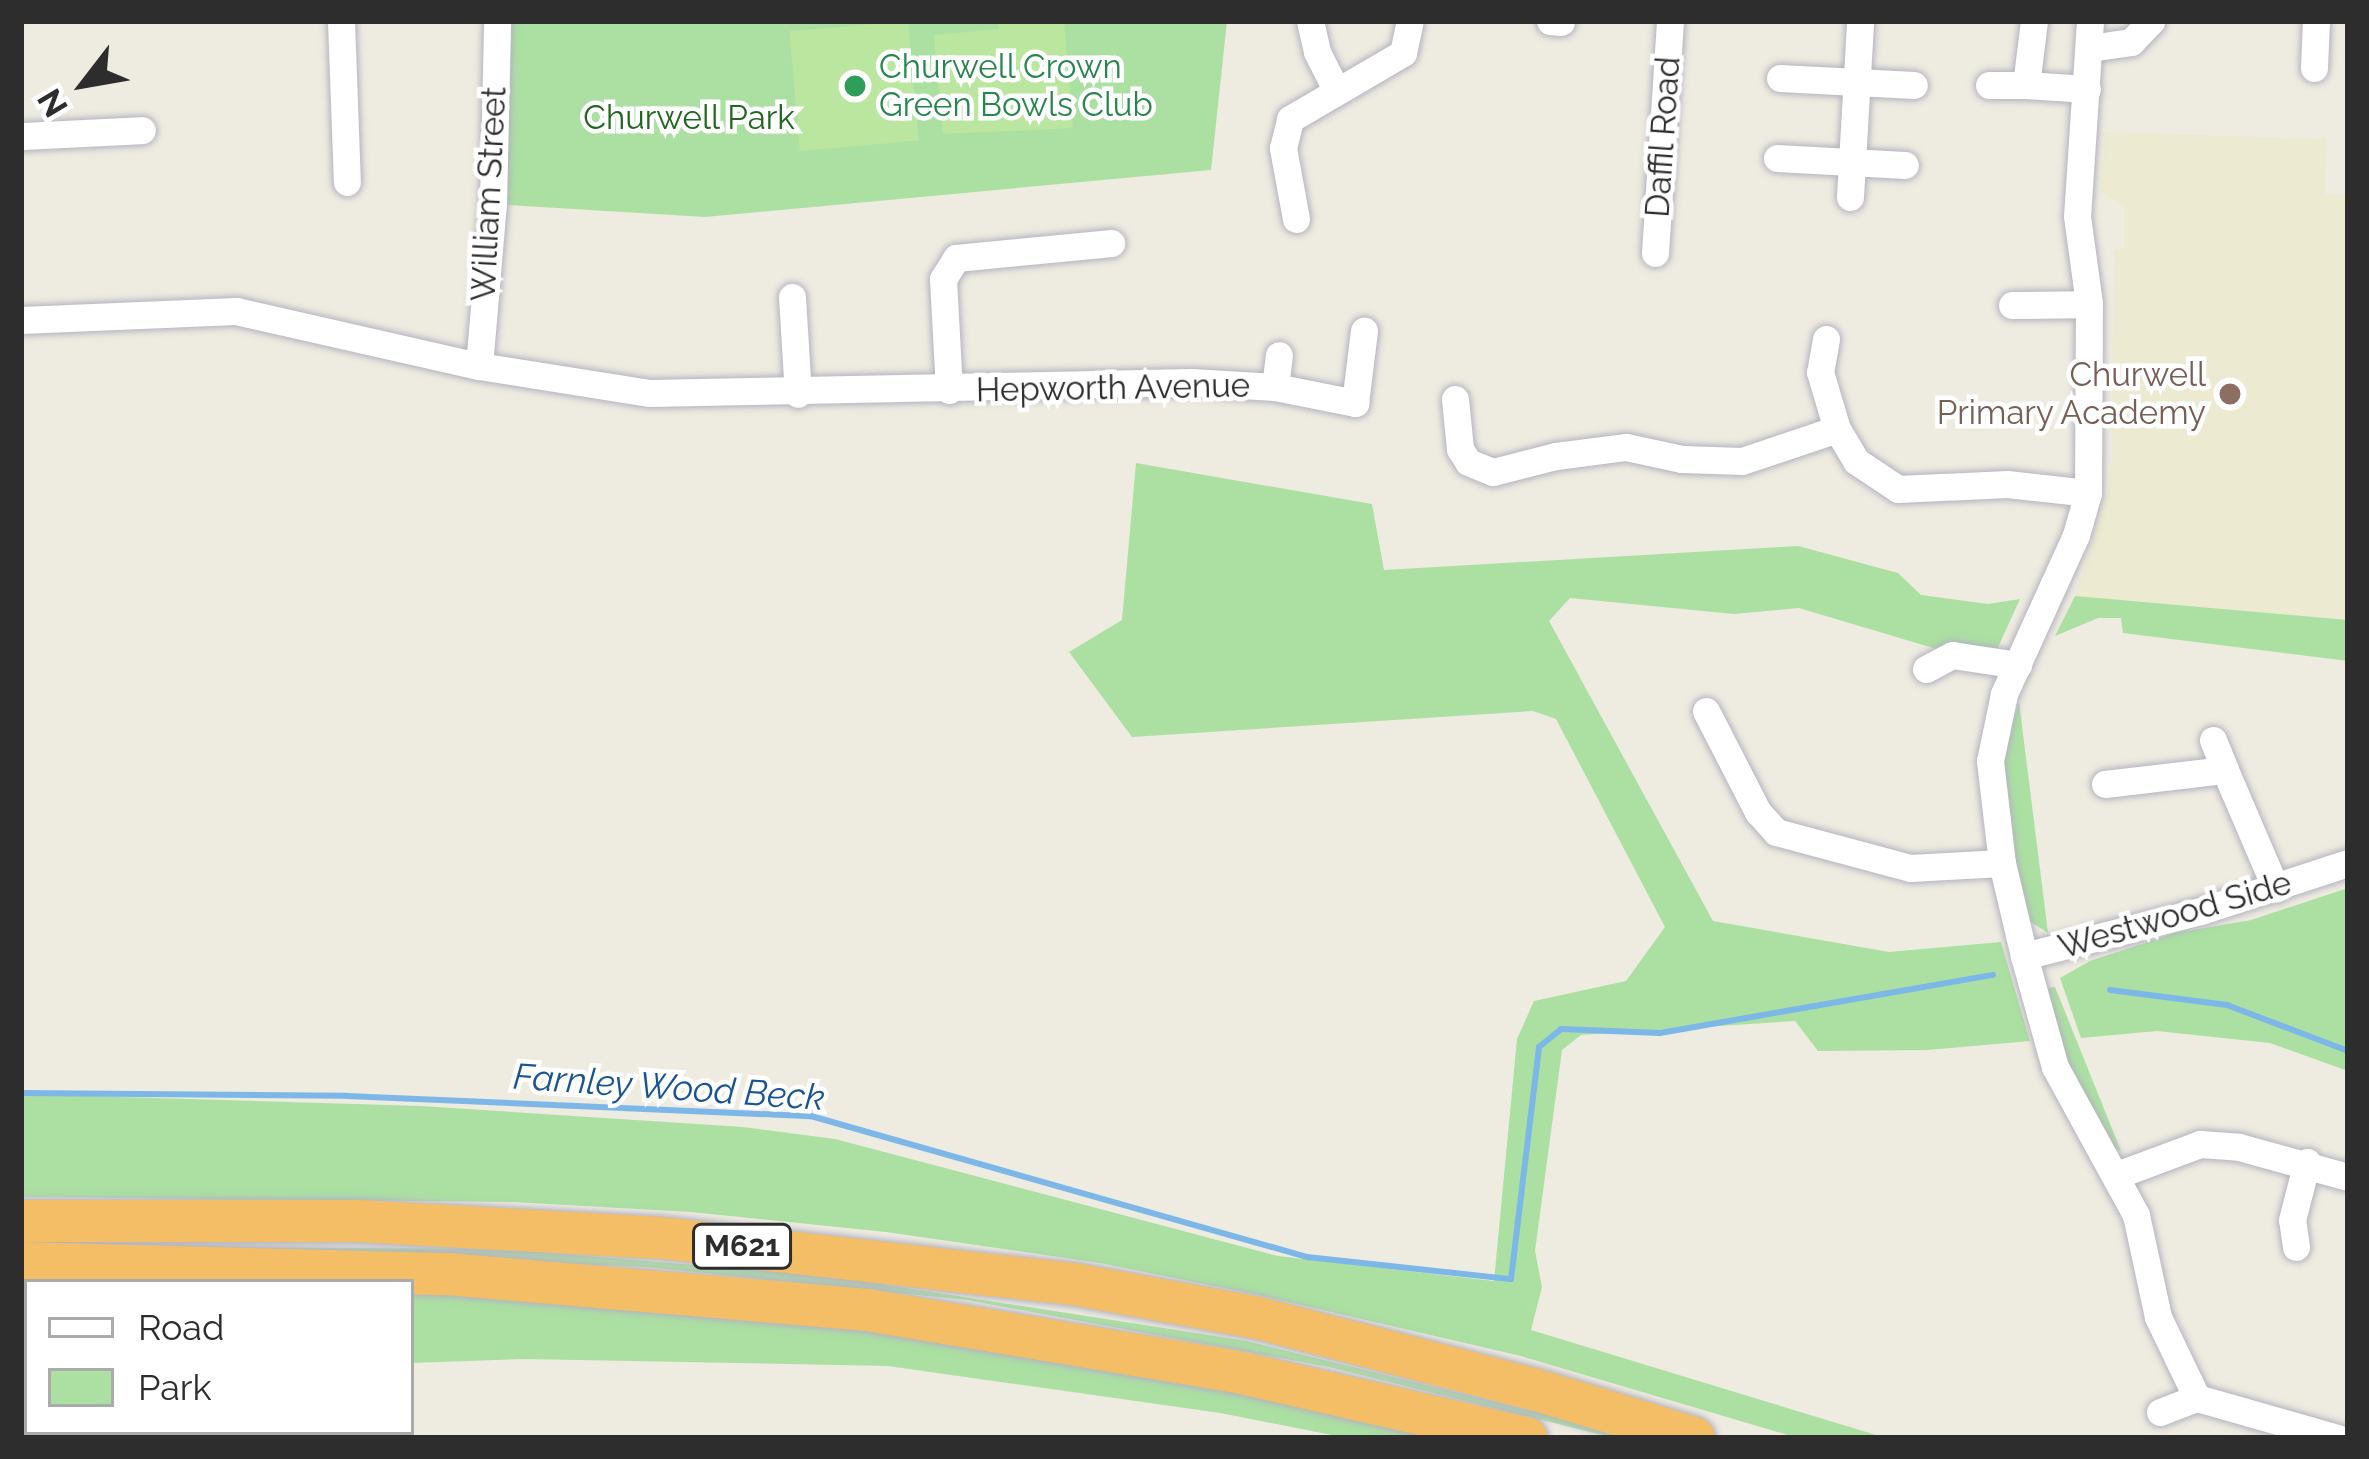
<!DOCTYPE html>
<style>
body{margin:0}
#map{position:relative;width:2369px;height:1459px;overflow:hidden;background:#eeebe1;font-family:Raleway,sans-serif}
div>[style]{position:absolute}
.education>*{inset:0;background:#edead2}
.green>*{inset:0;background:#abe0a2}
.pitch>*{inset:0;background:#bae69f;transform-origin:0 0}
.stream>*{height:6px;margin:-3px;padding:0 3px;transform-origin:3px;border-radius:3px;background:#7cb7e7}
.roads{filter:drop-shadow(0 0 3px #b4b4bf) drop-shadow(0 0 3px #b4b4bf)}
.minor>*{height:27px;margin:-13.5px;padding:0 13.5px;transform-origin:13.5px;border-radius:13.5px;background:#fff}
.highway>*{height:42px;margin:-21px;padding:0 21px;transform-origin:21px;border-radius:21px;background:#f3be66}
.dots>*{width:33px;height:33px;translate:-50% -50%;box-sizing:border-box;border:6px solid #fff;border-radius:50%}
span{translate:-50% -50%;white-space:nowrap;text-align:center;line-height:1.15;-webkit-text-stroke:9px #fff;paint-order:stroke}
.shield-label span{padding:3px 9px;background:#fff;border:3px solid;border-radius:9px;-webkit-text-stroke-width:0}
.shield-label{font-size:30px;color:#2d2d2d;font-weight:700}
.leisure-label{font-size:33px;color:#27864d}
.left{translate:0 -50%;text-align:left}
.park-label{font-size:33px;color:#226720}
.street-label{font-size:33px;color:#2d2d2d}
.education-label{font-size:33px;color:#785e54}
.right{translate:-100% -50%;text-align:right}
.water-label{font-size:36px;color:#175397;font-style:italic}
.frame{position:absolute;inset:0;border:24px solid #2d2d2d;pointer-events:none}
.legend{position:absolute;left:24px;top:1279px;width:390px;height:156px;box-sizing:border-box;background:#fff;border:3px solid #ababab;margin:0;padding:15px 21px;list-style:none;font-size:36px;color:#2d2d2d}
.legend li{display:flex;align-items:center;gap:24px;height:60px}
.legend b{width:60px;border:3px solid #ababab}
.north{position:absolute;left:24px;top:24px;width:120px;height:120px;-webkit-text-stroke:9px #fff;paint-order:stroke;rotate:239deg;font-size:33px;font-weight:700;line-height:48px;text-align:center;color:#2d2d2d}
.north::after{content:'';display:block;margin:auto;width:42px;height:54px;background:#2d2d2d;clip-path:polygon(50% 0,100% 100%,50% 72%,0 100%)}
</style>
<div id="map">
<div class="education">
<div style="clip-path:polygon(2105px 132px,2327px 139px,2325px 194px,2348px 195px,2348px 620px,2075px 596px,2107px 495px,2112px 458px,2114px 250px,2124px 248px,2124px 207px,2100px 191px)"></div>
</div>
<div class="green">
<div style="clip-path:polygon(497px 21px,1227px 21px,1211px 170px,705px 217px,493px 204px)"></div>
<div style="clip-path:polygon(1136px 463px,1372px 504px,1384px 570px,1798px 546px,1898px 573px,1921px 595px,1988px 604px,2020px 599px,1995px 654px,1940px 650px,1799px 608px,1734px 614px,1570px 598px,1549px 621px,1713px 921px,1889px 952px,2001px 942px,2030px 1041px,1928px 1050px,1818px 1051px,1795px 1021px,1581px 1035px,1562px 1050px,1535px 1251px,1542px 1287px,1531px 1330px,1886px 1438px,1798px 1438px,1521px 1356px,1263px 1296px,1100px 1263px,886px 1232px,691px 1212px,513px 1202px,21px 1197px,21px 1094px,422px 1106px,743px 1127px,835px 1139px,1278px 1256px,1494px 1281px,1517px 1039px,1534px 1001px,1626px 981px,1665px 927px,1556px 719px,1533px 711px,1132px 737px,1069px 652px,1122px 620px)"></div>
<div style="clip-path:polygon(2075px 596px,2348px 620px,2348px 661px,2123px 633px,2121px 618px,2098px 618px,2055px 636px)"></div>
<div style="clip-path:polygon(2019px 702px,2048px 933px,2026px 919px,2000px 786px,2004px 748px)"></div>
<div style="clip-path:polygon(2348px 888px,2348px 1071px,2270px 1043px,2157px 1031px,2081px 1038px,2060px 978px,2090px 961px,2175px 933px,2251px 920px)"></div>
<div style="clip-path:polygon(2055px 987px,2121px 1151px,2106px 1144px,2061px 1052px,2046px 988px)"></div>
<div style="clip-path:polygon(185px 1247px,501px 1249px,829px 1276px,1247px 1341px,1642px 1438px,1614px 1438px,1329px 1367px,967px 1300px,646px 1267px)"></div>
<div style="clip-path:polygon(411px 1292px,467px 1292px,1020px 1345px,1469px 1438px,1347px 1438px,1220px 1413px,888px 1366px,524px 1359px,411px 1363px)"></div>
</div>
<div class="pitch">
<div style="left:908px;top:21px;width:120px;height:119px;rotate:85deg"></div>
<div style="clip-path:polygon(999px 21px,1064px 21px,1073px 128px,943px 134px,934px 35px,999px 29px)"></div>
</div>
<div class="stream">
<div style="left:2110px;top:990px;width:118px;rotate:7.3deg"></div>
<div style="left:2227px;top:1005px;width:129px;rotate:20.8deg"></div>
<div style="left:21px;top:1093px;width:326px;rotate:0.5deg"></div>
<div style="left:347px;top:1096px;width:464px;rotate:2.5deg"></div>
<div style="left:811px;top:1116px;width:516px;rotate:15.87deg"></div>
<div style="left:1307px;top:1257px;width:205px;rotate:6.2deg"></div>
<div style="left:1511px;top:1279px;width:234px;rotate:-83.1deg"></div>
<div style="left:1539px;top:1047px;width:28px;rotate:-39deg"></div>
<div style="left:1561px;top:1029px;width:99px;rotate:2.3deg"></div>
<div style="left:1660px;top:1033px;width:338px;rotate:-9.9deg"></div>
</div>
<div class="roads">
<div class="minor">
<div style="left:341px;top:21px;width:161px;rotate:87.9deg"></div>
<div style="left:1310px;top:21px;width:32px;rotate:77deg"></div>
<div style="left:1317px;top:52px;width:42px;rotate:63.4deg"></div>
<div style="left:1550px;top:21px;width:11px;rotate:5deg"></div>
<div style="left:2034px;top:21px;width:64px;rotate:97.1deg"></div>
<div style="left:2026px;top:85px;width:61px;rotate:3.8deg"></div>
<div style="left:2090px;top:21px;width:195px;rotate:93.8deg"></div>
<div style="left:2077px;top:216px;width:89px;rotate:82.2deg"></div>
<div style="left:2089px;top:304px;width:189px;rotate:90.3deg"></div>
<div style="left:2088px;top:493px;width:44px;rotate:105.9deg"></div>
<div style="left:2076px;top:535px;width:175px;rotate:114.4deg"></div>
<div style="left:2004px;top:694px;width:68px;rotate:101.8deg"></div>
<div style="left:1990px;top:761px;width:103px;rotate:83.3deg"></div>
<div style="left:2002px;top:863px;width:96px;rotate:76.7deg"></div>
<div style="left:2024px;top:956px;width:183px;rotate:-14.3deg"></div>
<div style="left:2201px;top:911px;width:155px;rotate:-18.1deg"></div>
<div style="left:2089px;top:48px;width:42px;rotate:-8.1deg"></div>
<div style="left:2131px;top:42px;width:29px;rotate:-46deg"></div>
<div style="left:2314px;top:68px;width:47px;rotate:-87.6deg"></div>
<div style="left:1780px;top:78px;width:134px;rotate:3deg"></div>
<div style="left:1989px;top:85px;width:37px"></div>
<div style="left:21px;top:136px;width:121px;rotate:-2.8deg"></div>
<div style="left:1777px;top:158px;width:128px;rotate:3.1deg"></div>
<div style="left:1850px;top:197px;width:176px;rotate:-86.7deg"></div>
<div style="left:1296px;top:219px;width:72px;rotate:-100.4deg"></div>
<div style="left:1283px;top:148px;width:30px;rotate:-76deg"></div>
<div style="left:1290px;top:119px;width:131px;rotate:-30.3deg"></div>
<div style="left:1403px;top:53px;width:33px;rotate:-78deg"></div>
<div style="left:1655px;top:253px;width:232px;rotate:-86.3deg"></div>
<div style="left:792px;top:297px;width:97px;rotate:86.5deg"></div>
<div style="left:2012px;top:305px;width:77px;rotate:-0.7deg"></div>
<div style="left:21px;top:320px;width:215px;rotate:-2.4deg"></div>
<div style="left:236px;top:311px;width:249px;rotate:12.8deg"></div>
<div style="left:479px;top:366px;width:173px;rotate:9deg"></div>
<div style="left:650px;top:393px;width:542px;rotate:-1.16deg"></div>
<div style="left:1192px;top:382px;width:83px;rotate:3.4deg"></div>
<div style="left:1275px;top:387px;width:82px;rotate:11.3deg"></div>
<div style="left:1355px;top:403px;width:73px;rotate:-82.9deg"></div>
<div style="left:1826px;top:339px;width:34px;rotate:100deg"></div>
<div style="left:1820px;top:372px;width:59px;rotate:73.4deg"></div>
<div style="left:479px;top:366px;width:163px;rotate:-85.1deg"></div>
<div style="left:493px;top:204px;width:183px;rotate:-88.7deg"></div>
<div style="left:1275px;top:387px;width:32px;rotate:-83deg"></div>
<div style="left:949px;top:390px;width:111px;rotate:-93.1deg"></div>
<div style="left:943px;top:279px;width:25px;rotate:-58deg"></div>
<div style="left:956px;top:258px;width:156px;rotate:-5.5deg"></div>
<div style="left:1455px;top:399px;width:50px;rotate:84.3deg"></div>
<div style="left:1460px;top:449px;width:15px;rotate:58deg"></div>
<div style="left:1468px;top:462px;width:27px;rotate:22deg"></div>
<div style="left:1493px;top:472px;width:65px;rotate:-14.3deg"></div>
<div style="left:1556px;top:456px;width:71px;rotate:-7.3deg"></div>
<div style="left:1626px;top:447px;width:57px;rotate:12.1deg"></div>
<div style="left:1682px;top:459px;width:60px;rotate:1.9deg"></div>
<div style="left:1742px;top:461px;width:100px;rotate:-18.6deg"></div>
<div style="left:1837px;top:429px;width:37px;rotate:59deg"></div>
<div style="left:1856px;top:461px;width:50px;rotate:33.7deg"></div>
<div style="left:1898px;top:489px;width:109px;rotate:-2.6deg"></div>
<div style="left:2007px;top:484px;width:81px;rotate:6.3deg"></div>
<div style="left:1926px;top:669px;width:30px;rotate:-28deg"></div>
<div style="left:1952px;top:655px;width:67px;rotate:8.6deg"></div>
<div style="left:1706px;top:711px;width:114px;rotate:62.8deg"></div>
<div style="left:1758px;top:812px;width:27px;rotate:48deg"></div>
<div style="left:1776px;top:832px;width:139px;rotate:15deg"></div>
<div style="left:1910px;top:868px;width:92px;rotate:-3.1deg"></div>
<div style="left:2213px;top:740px;width:32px;rotate:68deg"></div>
<div style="left:2105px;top:784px;width:121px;rotate:-6.7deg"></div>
<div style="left:2225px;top:770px;width:129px;rotate:66.8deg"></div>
<div style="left:2024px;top:956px;width:115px;rotate:74.4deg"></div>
<div style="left:2055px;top:1067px;width:169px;rotate:61.3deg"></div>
<div style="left:2136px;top:1215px;width:104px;rotate:77.8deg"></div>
<div style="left:2158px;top:1317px;width:90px;rotate:64.3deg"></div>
<div style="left:2197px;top:1398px;width:146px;rotate:15.9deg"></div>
<div style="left:2117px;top:1175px;width:89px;rotate:-20.5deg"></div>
<div style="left:2200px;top:1144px;width:39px;rotate:4deg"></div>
<div style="left:2239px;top:1147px;width:113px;rotate:15.4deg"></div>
<div style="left:2296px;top:1247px;width:27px;rotate:-98deg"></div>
<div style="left:2292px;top:1220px;width:60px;rotate:-75.5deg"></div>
<div style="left:2160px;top:1412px;width:40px;rotate:-21deg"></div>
</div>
<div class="highway">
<div style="left:21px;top:1221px;width:336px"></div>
<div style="left:357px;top:1221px;width:305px;rotate:3.2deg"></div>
<div style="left:662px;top:1238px;width:414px;rotate:6.4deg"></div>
<div style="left:1073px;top:1284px;width:188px;rotate:10.4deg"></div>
<div style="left:1258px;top:1318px;width:288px;rotate:14.5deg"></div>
<div style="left:1537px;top:1390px;width:164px;rotate:17deg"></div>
<div style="left:21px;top:1263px;width:426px;rotate:1.5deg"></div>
<div style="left:447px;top:1274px;width:422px;rotate:4.9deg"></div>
<div style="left:867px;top:1310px;width:371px;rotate:9.5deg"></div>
<div style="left:1233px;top:1371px;width:301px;rotate:12.9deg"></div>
</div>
</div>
<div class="dots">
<div style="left:855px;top:86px;background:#2e9e5b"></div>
<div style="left:2230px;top:394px;background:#8d6e63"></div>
</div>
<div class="shield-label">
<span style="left:742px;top:1246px">M621</span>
</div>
<div class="leisure-label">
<span class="left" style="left:879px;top:86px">Churwell Crown<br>Green Bowls Club</span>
</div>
<div class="park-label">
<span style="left:689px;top:118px">Churwell Park</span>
</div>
<div class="street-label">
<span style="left:1663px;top:137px;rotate:-86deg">Daffil Road</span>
<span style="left:489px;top:194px;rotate:-87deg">William Street</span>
<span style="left:1113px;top:388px;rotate:-1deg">Hepworth Avenue</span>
<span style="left:2175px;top:915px;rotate:-16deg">Westwood Side</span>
</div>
<div class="education-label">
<span class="right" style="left:2206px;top:394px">Churwell<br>Primary Academy</span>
</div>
<div class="water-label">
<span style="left:669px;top:1087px;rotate:4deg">Farnley Wood Beck</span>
</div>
<div class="frame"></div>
<ul class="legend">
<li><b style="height:15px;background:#fff"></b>Road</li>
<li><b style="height:33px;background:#abe0a2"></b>Park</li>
</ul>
<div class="north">N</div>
</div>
